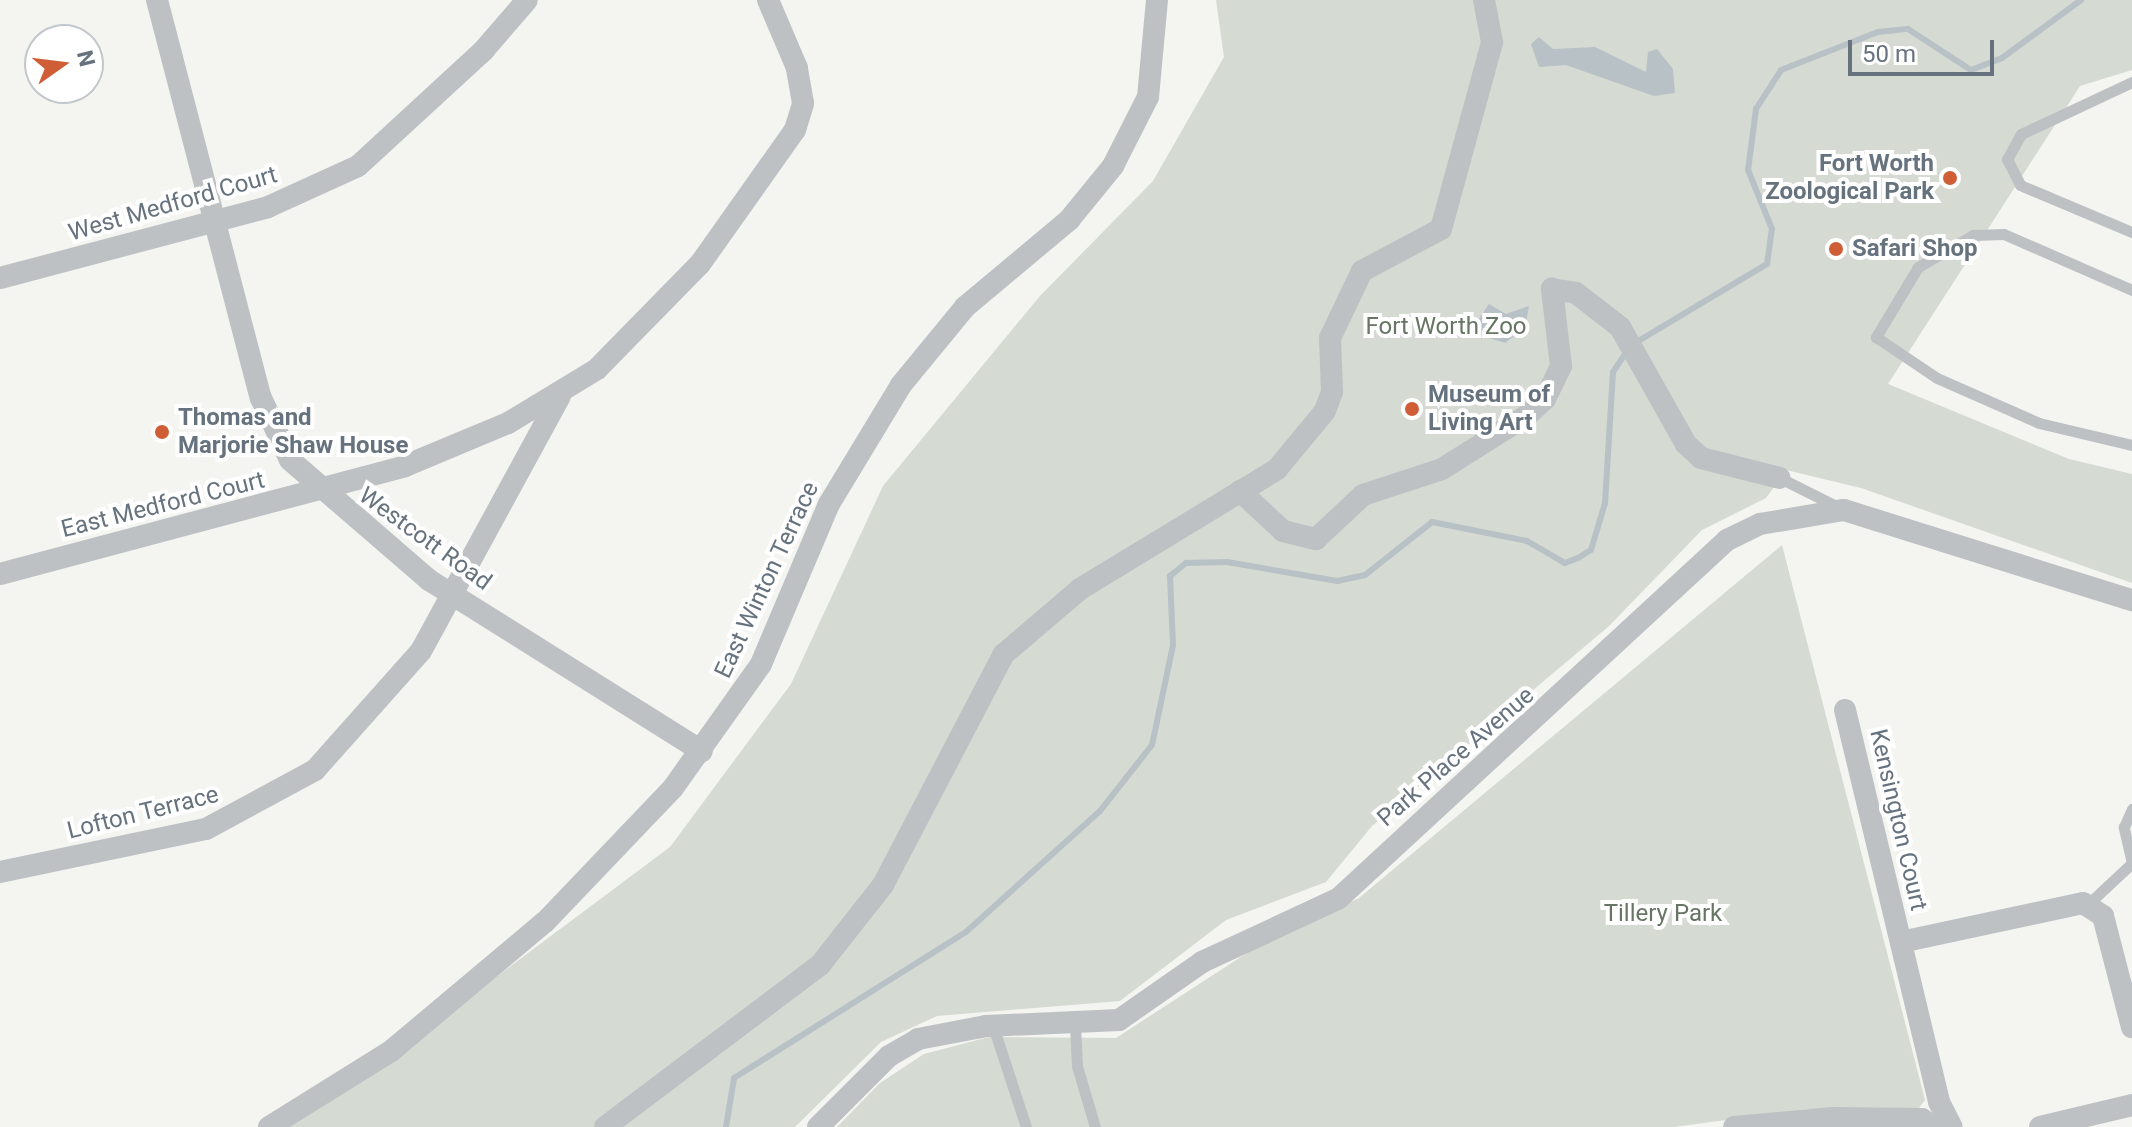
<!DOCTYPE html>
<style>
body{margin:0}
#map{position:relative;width:2132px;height:1127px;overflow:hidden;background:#f4f4f1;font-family:Roboto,sans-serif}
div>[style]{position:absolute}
.green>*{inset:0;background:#d5dad2}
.water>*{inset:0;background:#b8c1c6}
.stream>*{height:6px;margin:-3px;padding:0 3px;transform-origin:3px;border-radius:3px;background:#b8c1c6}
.lane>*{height:11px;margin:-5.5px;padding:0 5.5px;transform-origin:5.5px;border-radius:5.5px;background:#bdc1c4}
.street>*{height:22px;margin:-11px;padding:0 11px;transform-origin:11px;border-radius:11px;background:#bdc1c4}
.dots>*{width:22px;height:22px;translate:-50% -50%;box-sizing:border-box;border:4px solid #fff;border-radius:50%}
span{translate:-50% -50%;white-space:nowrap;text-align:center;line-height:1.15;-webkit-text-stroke:8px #fff;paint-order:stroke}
.poi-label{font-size:24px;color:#66737e;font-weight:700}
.right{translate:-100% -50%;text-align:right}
.left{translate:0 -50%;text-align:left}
.street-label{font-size:24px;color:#66737e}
.park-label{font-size:24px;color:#677664}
.north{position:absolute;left:24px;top:24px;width:80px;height:80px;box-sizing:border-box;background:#fff;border:2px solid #c2c7cb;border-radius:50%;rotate:76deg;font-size:22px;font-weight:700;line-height:32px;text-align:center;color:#66737e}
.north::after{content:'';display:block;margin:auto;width:28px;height:36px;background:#cf5e36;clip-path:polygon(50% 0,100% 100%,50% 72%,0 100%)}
.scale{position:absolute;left:1848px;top:40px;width:146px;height:36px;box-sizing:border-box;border:4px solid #66737e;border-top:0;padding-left:10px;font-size:24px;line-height:28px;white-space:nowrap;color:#66737e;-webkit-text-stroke:6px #fff;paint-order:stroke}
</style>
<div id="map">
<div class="green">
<div style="clip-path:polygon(1216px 0,2132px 0,2132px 70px,2080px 86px,1888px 384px,2069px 459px,2132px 474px,2132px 583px,1861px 488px,1786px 470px,1766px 498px,1702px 530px,1609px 626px,1372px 826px,1326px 882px,1226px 920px,1120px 1001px,937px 1016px,881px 1042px,795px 1127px,278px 1127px,385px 1060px,670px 847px,791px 684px,883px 486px,1040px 296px,1153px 181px,1224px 57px)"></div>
<div style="clip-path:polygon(1782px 545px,1925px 1100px,1919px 1108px,1808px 1109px,1674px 1127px,837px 1127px,880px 1083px,924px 1054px,989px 1037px,1116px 1038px,1250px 951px,1359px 898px)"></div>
</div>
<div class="water">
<div style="clip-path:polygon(1539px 37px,1553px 49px,1595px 47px,1646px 72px,1648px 52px,1657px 49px,1673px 69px,1675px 93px,1654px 96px,1566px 65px,1539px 67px,1531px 44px)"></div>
<div style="clip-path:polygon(1489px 304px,1506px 314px,1529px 306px,1525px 328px,1505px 343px,1470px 332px)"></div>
</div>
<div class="stream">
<div style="left:1635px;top:343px;width:154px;rotate:-30.9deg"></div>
<div style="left:1767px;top:264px;width:35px;rotate:-82deg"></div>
<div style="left:1772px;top:229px;width:64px;rotate:-112.1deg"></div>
<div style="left:1748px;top:170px;width:62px;rotate:-82.5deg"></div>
<div style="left:1756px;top:109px;width:46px;rotate:-57.3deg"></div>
<div style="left:1781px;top:70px;width:104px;rotate:-21.4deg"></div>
<div style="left:1878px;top:32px;width:30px;rotate:-6deg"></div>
<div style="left:1908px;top:29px;width:75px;rotate:33.1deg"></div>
<div style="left:1971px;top:70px;width:33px;rotate:-21deg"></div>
<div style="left:2002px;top:58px;width:98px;rotate:-36.3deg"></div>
<div style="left:726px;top:1127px;width:50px;rotate:-80.7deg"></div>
<div style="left:734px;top:1078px;width:274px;rotate:-32.2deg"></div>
<div style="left:966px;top:932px;width:181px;rotate:-42.1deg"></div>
<div style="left:1100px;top:811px;width:84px;rotate:-51.8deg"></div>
<div style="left:1152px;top:745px;width:102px;rotate:-78.1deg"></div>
<div style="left:1173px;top:645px;width:69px;rotate:-92.5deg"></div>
<div style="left:1170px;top:576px;width:21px;rotate:-39deg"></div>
<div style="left:1186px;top:563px;width:41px;rotate:-1.4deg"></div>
<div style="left:1227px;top:562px;width:112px;rotate:9.8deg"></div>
<div style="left:1337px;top:581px;width:29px;rotate:-12deg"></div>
<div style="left:1365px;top:575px;width:85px;rotate:-38.3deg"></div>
<div style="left:1432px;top:522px;width:97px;rotate:11.3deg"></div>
<div style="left:1527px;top:541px;width:44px;rotate:30.1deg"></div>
<div style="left:1565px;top:563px;width:14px;rotate:-21deg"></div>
<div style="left:1578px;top:558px;width:15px;rotate:-32deg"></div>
<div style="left:1591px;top:550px;width:49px;rotate:-73.4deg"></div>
<div style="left:1605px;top:503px;width:131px;rotate:-86.5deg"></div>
<div style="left:1613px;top:372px;width:25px;rotate:-56deg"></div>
</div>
<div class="lane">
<div style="left:2132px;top:82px;width:123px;rotate:154.9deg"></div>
<div style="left:2021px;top:134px;width:29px;rotate:119deg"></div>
<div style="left:2007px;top:159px;width:29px;rotate:63deg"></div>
<div style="left:2020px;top:185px;width:121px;rotate:22.8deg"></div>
<div style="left:2132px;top:290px;width:140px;rotate:-156.4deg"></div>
<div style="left:2004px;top:234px;width:31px;rotate:178deg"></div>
<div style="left:1973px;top:235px;width:64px;rotate:149.8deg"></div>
<div style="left:1918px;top:267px;width:82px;rotate:121deg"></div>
<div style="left:1876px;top:337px;width:73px;rotate:33.9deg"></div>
<div style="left:1937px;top:378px;width:111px;rotate:23.8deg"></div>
<div style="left:2039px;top:423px;width:96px;rotate:13.3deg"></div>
<div style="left:1780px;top:478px;width:67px;rotate:26.6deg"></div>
<div style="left:2132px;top:863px;width:37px;rotate:-103deg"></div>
<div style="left:2124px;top:827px;width:20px;rotate:-66deg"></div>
<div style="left:2087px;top:905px;width:62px;rotate:-43deg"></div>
<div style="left:1075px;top:1025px;width:41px;rotate:87.2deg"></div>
<div style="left:1077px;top:1066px;width:64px;rotate:73.6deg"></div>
<div style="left:993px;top:1026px;width:106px;rotate:71.9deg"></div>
</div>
<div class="street">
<div style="left:157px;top:0;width:411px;rotate:75.4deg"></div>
<div style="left:261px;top:398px;width:68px;rotate:64.9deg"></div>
<div style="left:290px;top:460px;width:184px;rotate:40.8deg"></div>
<div style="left:429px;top:580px;width:322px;rotate:32.1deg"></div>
<div style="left:0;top:278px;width:277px;rotate:-14.8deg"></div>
<div style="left:268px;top:207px;width:99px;rotate:-24.5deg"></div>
<div style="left:358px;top:166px;width:170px;rotate:-42.6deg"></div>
<div style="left:483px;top:51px;width:67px;rotate:-49.2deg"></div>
<div style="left:1240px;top:491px;width:59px;rotate:42.9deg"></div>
<div style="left:1283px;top:531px;width:34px;rotate:14deg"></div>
<div style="left:1316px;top:539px;width:64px;rotate:-43.1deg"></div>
<div style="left:1363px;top:495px;width:83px;rotate:-18.2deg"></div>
<div style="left:1442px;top:469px;width:99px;rotate:-32.2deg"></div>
<div style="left:1526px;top:416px;width:25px;rotate:-42deg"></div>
<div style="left:1545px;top:399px;width:37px;rotate:-64deg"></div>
<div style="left:1561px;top:366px;width:78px;rotate:-96.7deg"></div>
<div style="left:1552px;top:289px;width:24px;rotate:9deg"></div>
<div style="left:1576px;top:293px;width:56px;rotate:37.7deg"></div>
<div style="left:1620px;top:327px;width:134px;rotate:60.6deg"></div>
<div style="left:1686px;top:444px;width:21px;rotate:43deg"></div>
<div style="left:1701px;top:458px;width:81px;rotate:14.2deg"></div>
<div style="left:0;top:574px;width:419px;rotate:-14.9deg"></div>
<div style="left:405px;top:466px;width:112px;rotate:-22.7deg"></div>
<div style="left:508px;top:423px;width:104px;rotate:-31.2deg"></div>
<div style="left:597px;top:369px;width:147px;rotate:-45.6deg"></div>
<div style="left:700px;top:264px;width:164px;rotate:-54.7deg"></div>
<div style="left:795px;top:130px;width:28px;rotate:-73deg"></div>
<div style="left:803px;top:103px;width:36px;rotate:-100deg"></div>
<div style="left:797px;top:68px;width:74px;rotate:-113.1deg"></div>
<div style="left:1845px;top:710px;width:403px;rotate:76.5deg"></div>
<div style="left:1939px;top:1102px;width:28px;rotate:63deg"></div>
<div style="left:0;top:872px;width:210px;rotate:-11.8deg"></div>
<div style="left:206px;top:829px;width:124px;rotate:-28.4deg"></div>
<div style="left:315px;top:770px;width:159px;rotate:-48.3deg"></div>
<div style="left:421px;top:651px;width:290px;rotate:-61.4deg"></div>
<div style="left:1901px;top:942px;width:186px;rotate:-12.1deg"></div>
<div style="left:2083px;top:903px;width:24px;rotate:33deg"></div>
<div style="left:2103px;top:916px;width:115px;rotate:75.4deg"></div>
<div style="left:269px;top:1127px;width:144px;rotate:-31.9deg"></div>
<div style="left:391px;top:1051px;width:201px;rotate:-40deg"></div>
<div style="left:545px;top:922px;width:185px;rotate:-46.3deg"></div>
<div style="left:673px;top:788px;width:152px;rotate:-54.6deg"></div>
<div style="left:761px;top:664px;width:174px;rotate:-67deg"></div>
<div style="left:829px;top:504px;width:139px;rotate:-58.8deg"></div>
<div style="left:901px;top:385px;width:101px;rotate:-50.6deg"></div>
<div style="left:965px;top:307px;width:136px;rotate:-39.9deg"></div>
<div style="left:1069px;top:220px;width:70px;rotate:-50.8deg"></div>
<div style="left:1113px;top:166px;width:77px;rotate:-63.1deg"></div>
<div style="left:1148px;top:97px;width:97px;rotate:-84.7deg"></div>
<div style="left:605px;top:1127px;width:269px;rotate:-37deg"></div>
<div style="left:820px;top:965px;width:102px;rotate:-51.8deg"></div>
<div style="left:883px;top:885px;width:261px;rotate:-62.4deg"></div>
<div style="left:1004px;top:654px;width:100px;rotate:-40.5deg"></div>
<div style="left:1080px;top:589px;width:231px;rotate:-31.3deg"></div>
<div style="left:1277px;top:469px;width:75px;rotate:-50.4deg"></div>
<div style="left:1325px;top:411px;width:20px;rotate:-70deg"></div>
<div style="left:1332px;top:392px;width:54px;rotate:-92.1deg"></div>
<div style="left:1330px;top:338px;width:74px;rotate:-64.5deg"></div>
<div style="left:1362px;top:271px;width:89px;rotate:-28deg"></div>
<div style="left:1441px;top:229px;width:194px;rotate:-74.7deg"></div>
<div style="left:1492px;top:42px;width:43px;rotate:-100.8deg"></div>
<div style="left:818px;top:1127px;width:100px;rotate:-45deg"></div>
<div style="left:889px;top:1056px;width:34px;rotate:-30deg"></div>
<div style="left:918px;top:1039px;width:69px;rotate:-10.8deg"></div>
<div style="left:986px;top:1026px;width:133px;rotate:-2.6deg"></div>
<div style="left:1119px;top:1020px;width:101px;rotate:-34.9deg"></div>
<div style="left:1202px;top:962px;width:150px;rotate:-24.9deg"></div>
<div style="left:1338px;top:899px;width:529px;rotate:-42.7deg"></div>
<div style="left:1727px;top:540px;width:37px;rotate:-26deg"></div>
<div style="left:1760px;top:524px;width:85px;rotate:-9.5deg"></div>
<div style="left:1844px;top:510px;width:302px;rotate:17.4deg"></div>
<div style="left:1734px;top:1127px;width:99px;rotate:-5.2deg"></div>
<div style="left:1833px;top:1118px;width:89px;rotate:0.6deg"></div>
<div style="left:1922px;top:1119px;width:14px;rotate:34deg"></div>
<div style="left:2040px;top:1127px;width:95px;rotate:-13.4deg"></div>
</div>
<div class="dots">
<div style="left:1950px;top:178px;background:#cf5e36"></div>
<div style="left:1836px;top:249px;background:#cf5e36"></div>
<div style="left:1412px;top:409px;background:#cf5e36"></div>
<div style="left:162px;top:432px;background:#cf5e36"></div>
</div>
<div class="poi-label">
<span class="right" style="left:1934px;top:178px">Fort Worth<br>Zoological Park</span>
<span class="left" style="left:1852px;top:249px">Safari Shop</span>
<span class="left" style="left:1428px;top:409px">Museum of<br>Living Art</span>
<span class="left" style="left:178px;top:432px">Thomas and<br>Marjorie Shaw House</span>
</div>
<div class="street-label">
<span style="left:173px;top:204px;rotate:-16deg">West Medford Court</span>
<span style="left:163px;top:505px;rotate:-14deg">East Medford Court</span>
<span style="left:425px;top:539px;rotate:36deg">Westcott Road</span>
<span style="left:767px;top:580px;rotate:-65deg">East Winton Terrace</span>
<span style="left:1456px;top:757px;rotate:-41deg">Park Place Avenue</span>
<span style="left:143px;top:813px;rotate:-14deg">Lofton Terrace</span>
<span style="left:1898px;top:820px;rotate:77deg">Kensington Court</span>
</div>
<div class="park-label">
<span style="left:1446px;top:327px">Fort Worth Zoo</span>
<span style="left:1663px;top:914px">Tillery Park</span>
</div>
<div class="north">N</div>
<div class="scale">50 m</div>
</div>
